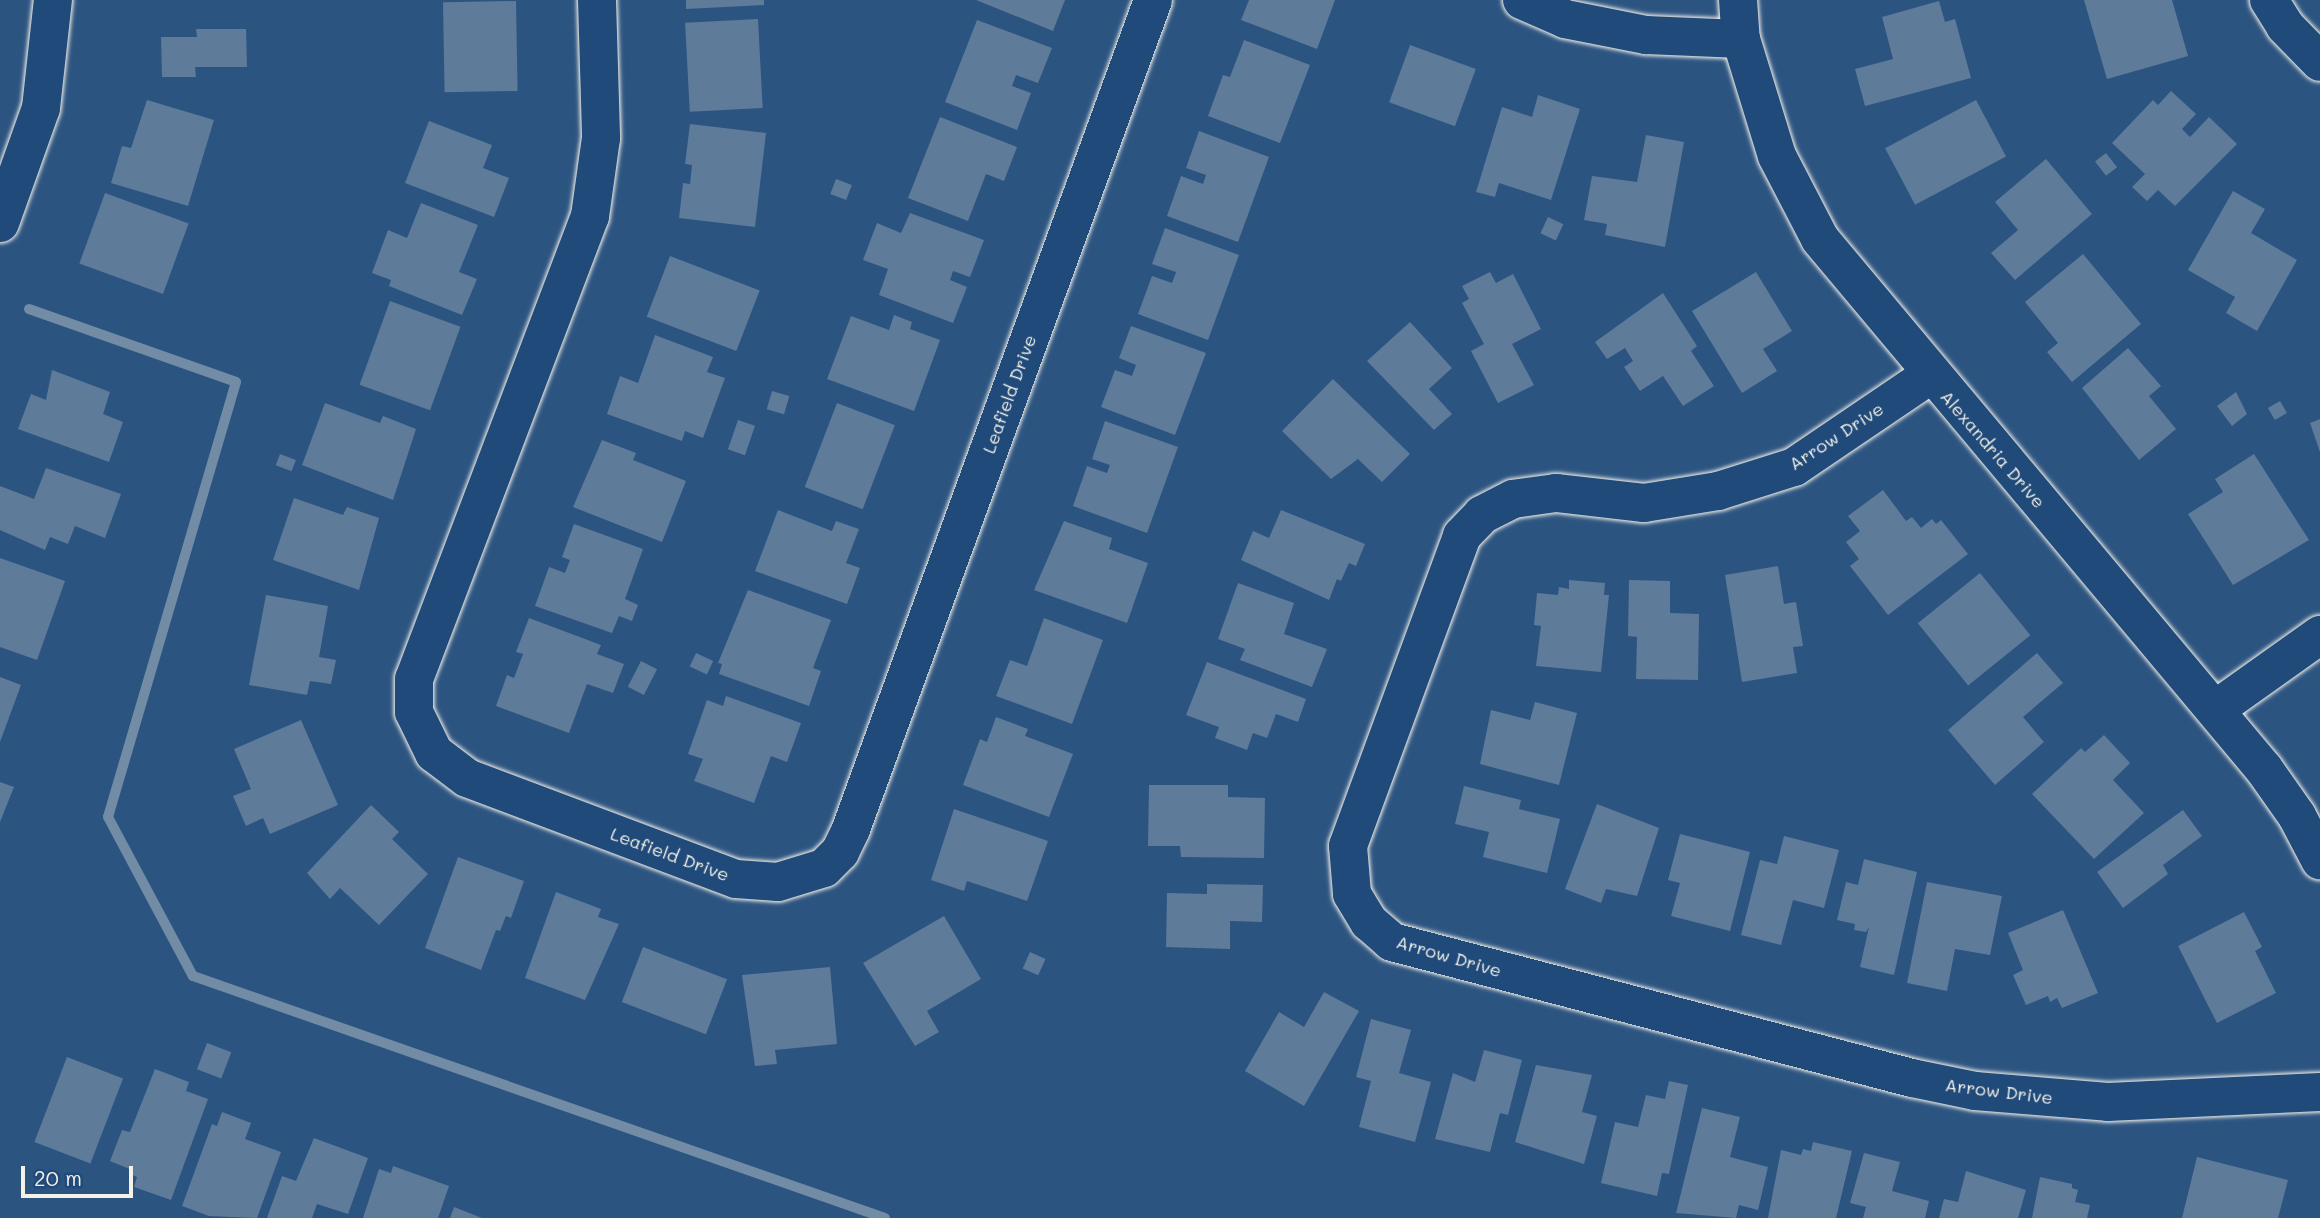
<!DOCTYPE html>
<style>
body{margin:0}
#map{position:relative;width:2320px;height:1218px;overflow:hidden;background:#2c5481;font-family:Mali,sans-serif}
div>[style]{position:absolute}
.stream>*{height:10px;margin:-5px;padding:0 5px;transform-origin:5px;border-radius:5px;background:#738ca6}
.building>*{inset:0;background:#5e7b9a;transform-origin:0 0}
.roads{filter:drop-shadow(0 0 2px #f4f1e8) drop-shadow(0 0 2px #f4f1e8)}
.minor>*{height:38px;margin:-19px;padding:0 19px;transform-origin:19px;border-radius:19px;background:#1f4a7a}
span{translate:-50% -50%;white-space:nowrap;text-align:center;line-height:1.15;-webkit-text-stroke:5px #1f4a7a;paint-order:stroke}
.street-label{font-size:18px;color:#f4f1e8}
.scale{position:absolute;left:21px;top:1166px;width:112px;height:32px;box-sizing:border-box;border:4px solid #f4f1e8;border-top:0;padding-left:9px;font-size:21px;line-height:24px;white-space:nowrap;color:#f4f1e8;-webkit-text-stroke:5px #1f4a7a;paint-order:stroke}
</style>
<div id="map">
<div class="stream">
<div style="left:29px;top:309px;width:219px;rotate:19.4deg"></div>
<div style="left:236px;top:382px;width:453px;rotate:106.4deg"></div>
<div style="left:108px;top:817px;width:180px;rotate:61.9deg"></div>
<div style="left:193px;top:976px;width:733px;rotate:19.28deg"></div>
</div>
<div class="building">
<div style="clip-path:polygon(686px 0,764px 0,764px 5px,686px 9px)"></div>
<div style="clip-path:polygon(976px 0,1065px 0,1053px 31px)"></div>
<div style="clip-path:polygon(1249px 0,1335px 0,1317px 49px,1241px 20px)"></div>
<div style="clip-path:polygon(2084px 0,2172px 0,2188px 56px,2107px 79px)"></div>
<div style="left:516px;top:1px;width:90px;height:73px;rotate:89deg"></div>
<div style="clip-path:polygon(1939px 1px,1945px 22px,1955px 19px,1971px 78px,1865px 106px,1855px 69px,1893px 59px,1882px 17px)"></div>
<div style="left:758px;top:19px;width:89px;height:73px;rotate:87deg"></div>
<div style="clip-path:polygon(977px 20px,1052px 48px,1038px 83px,1016px 75px,1012px 86px,1031px 93px,1017px 130px,945px 102px)"></div>
<div style="clip-path:polygon(196px 29px,246px 29px,247px 67px,195px 67px,196px 77px,162px 77px,161px 37px,197px 37px)"></div>
<div style="clip-path:polygon(1244px 40px,1310px 65px,1280px 143px,1208px 116px,1223px 75px,1230px 77px)"></div>
<div style="left:1410px;top:45px;width:70px;height:61px;rotate:20deg"></div>
<div style="clip-path:polygon(2171px 91px,2196px 114px,2182px 129px,2190px 137px,2209px 117px,2237px 144px,2175px 206px,2158px 190px,2147px 201px,2132px 187px,2145px 174px,2112px 143px,2153px 100px,2158px 105px)"></div>
<div style="clip-path:polygon(1538px 95px,1580px 109px,1551px 200px,1499px 183px,1495px 197px,1476px 192px,1502px 107px,1532px 117px)"></div>
<div style="clip-path:polygon(147px 100px,214px 120px,188px 206px,111px 183px,122px 146px,131px 148px)"></div>
<div style="left:1976px;top:100px;width:64px;height:103px;rotate:62deg"></div>
<div style="clip-path:polygon(940px 117px,1017px 147px,1004px 181px,986px 174px,968px 221px,908px 198px)"></div>
<div style="clip-path:polygon(429px 121px,492px 145px,483px 168px,509px 178px,494px 217px,405px 183px)"></div>
<div style="clip-path:polygon(690px 124px,766px 133px,755px 227px,679px 218px,683px 183px,690px 184px,692px 165px,685px 164px)"></div>
<div style="clip-path:polygon(1199px 131px,1269px 157px,1238px 242px,1167px 216px,1181px 176px,1203px 184px,1206px 175px,1186px 168px)"></div>
<div style="clip-path:polygon(1646px 135px,1684px 142px,1665px 247px,1605px 235px,1607px 224px,1584px 220px,1592px 176px,1637px 182px)"></div>
<div style="left:2106px;top:153px;width:18px;height:14px;rotate:52deg"></div>
<div style="clip-path:polygon(2046px 159px,2092px 214px,2015px 280px,1991px 253px,2018px 230px,1995px 202px)"></div>
<div style="left:836px;top:179px;width:17px;height:16px;rotate:21deg"></div>
<div style="clip-path:polygon(2233px 191px,2265px 209px,2251px 233px,2297px 260px,2257px 331px,2226px 313px,2235px 297px,2188px 270px)"></div>
<div style="left:105px;top:193px;width:89px;height:75px;rotate:20deg"></div>
<div style="clip-path:polygon(421px 203px,478px 225px,459px 272px,477px 279px,462px 315px,389px 286px,391px 280px,372px 273px,388px 230px,407px 238px)"></div>
<div style="clip-path:polygon(910px 213px,984px 240px,970px 277px,953px 271px,950px 280px,967px 287px,953px 323px,879px 295px,888px 269px,863px 260px,877px 223px,901px 233px)"></div>
<div style="left:1548px;top:217px;width:17px;height:18px;rotate:25deg"></div>
<div style="clip-path:polygon(1165px 228px,1239px 255px,1208px 340px,1138px 314px,1152px 276px,1172px 283px,1176px 272px,1152px 264px)"></div>
<div style="clip-path:polygon(2083px 254px,2141px 324px,2072px 382px,2047px 352px,2058px 343px,2025px 302px)"></div>
<div style="left:670px;top:256px;width:96px;height:65px;rotate:21deg"></div>
<div style="clip-path:polygon(1490px 272px,1496px 283px,1513px 274px,1541px 329px,1512px 344px,1534px 385px,1498px 403px,1471px 351px,1484px 344px,1462px 303px,1469px 299px,1462px 286px)"></div>
<div style="clip-path:polygon(1756px 272px,1792px 331px,1763px 349px,1777px 371px,1742px 393px,1692px 311px)"></div>
<div style="clip-path:polygon(1663px 293px,1697px 346px,1691px 351px,1714px 386px,1683px 406px,1663px 376px,1640px 391px,1624px 367px,1633px 361px,1625px 348px,1607px 359px,1595px 342px)"></div>
<div style="left:390px;top:301px;width:75px;height:89px;rotate:20deg"></div>
<div style="clip-path:polygon(894px 315px,912px 322px,910px 329px,940px 340px,914px 411px,827px 379px,851px 316px,889px 330px)"></div>
<div style="clip-path:polygon(1410px 322px,1452px 368px,1429px 389px,1452px 414px,1434px 430px,1367px 361px)"></div>
<div style="clip-path:polygon(1131px 326px,1206px 353px,1175px 435px,1101px 407px,1115px 370px,1132px 376px,1136px 365px,1119px 358px)"></div>
<div style="clip-path:polygon(655px 335px,713px 357px,707px 372px,725px 378px,703px 438px,685px 431px,682px 441px,607px 414px,620px 376px,638px 383px)"></div>
<div style="clip-path:polygon(2128px 348px,2161px 386px,2149px 396px,2176px 429px,2139px 460px,2082px 388px)"></div>
<div style="clip-path:polygon(52px 370px,110px 392px,103px 414px,123px 422px,109px 462px,18px 429px,31px 394px,46px 400px)"></div>
<div style="clip-path:polygon(1333px 379px,1410px 454px,1382px 482px,1358px 459px,1331px 479px,1282px 431px)"></div>
<div style="left:772px;top:391px;width:18px;height:19px;rotate:16deg"></div>
<div style="clip-path:polygon(2236px 392px,2247px 414px,2232px 426px,2217px 406px)"></div>
<div style="left:2280px;top:401px;width:14px;height:14px;rotate:60deg"></div>
<div style="clip-path:polygon(325px 403px,380px 423px,383px 416px,416px 429px,393px 500px,302px 465px)"></div>
<div style="left:837px;top:403px;width:62px;height:90px;rotate:21deg"></div>
<div style="clip-path:polygon(2320px 419px,2320px 452px,2310px 423px)"></div>
<div style="left:738px;top:420px;width:18px;height:31px;rotate:19deg"></div>
<div style="clip-path:polygon(1105px 421px,1178px 447px,1147px 533px,1073px 506px,1087px 466px,1107px 473px,1110px 465px,1092px 459px)"></div>
<div style="clip-path:polygon(602px 440px,636px 453px,633px 460px,686px 481px,662px 542px,573px 507px)"></div>
<div style="left:280px;top:454px;width:17px;height:12px;rotate:21deg"></div>
<div style="clip-path:polygon(2254px 454px,2309px 540px,2233px 585px,2188px 514px,2223px 492px,2215px 479px)"></div>
<div style="clip-path:polygon(46px 468px,121px 494px,105px 538px,75px 526px,68px 544px,50px 537px,45px 550px,0 530px,0 486px,34px 499px)"></div>
<div style="clip-path:polygon(1883px 490px,1906px 521px,1912px 517px,1921px 528px,1932px 519px,1936px 524px,1941px 520px,1968px 554px,1888px 615px,1850px 566px,1859px 559px,1846px 542px,1860px 531px,1848px 516px)"></div>
<div style="clip-path:polygon(294px 498px,343px 515px,347px 507px,379px 518px,359px 590px,273px 560px)"></div>
<div style="clip-path:polygon(778px 510px,832px 531px,836px 521px,859px 529px,846px 563px,860px 568px,847px 604px,755px 571px)"></div>
<div style="clip-path:polygon(1281px 510px,1365px 544px,1356px 566px,1349px 563px,1341px 581px,1337px 579px,1329px 600px,1241px 560px,1253px 531px,1269px 538px)"></div>
<div style="clip-path:polygon(1064px 521px,1112px 538px,1109px 549px,1148px 563px,1127px 623px,1034px 590px)"></div>
<div style="clip-path:polygon(574px 524px,643px 549px,625px 599px,638px 605px,632px 621px,619px 616px,612px 633px,535px 606px,549px 567px,565px 573px,570px 560px,562px 557px)"></div>
<div style="clip-path:polygon(0 558px,65px 581px,37px 660px,0 647px)"></div>
<div style="clip-path:polygon(1778px 566px,1784px 604px,1796px 602px,1803px 646px,1793px 647px,1797px 673px,1742px 682px,1725px 575px)"></div>
<div style="left:1980px;top:573px;width:80px;height:80px;rotate:51deg"></div>
<div style="clip-path:polygon(1569px 580px,1605px 583px,1604px 595px,1609px 595px,1601px 672px,1536px 666px,1541px 626px,1534px 625px,1537px 593px,1558px 595px,1559px 587px,1569px 589px)"></div>
<div style="clip-path:polygon(1629px 580px,1670px 581px,1670px 613px,1699px 614px,1698px 680px,1636px 679px,1637px 637px,1628px 636px)"></div>
<div style="clip-path:polygon(1238px 583px,1294px 603px,1284px 634px,1327px 649px,1312px 687px,1240px 660px,1245px 649px,1218px 639px)"></div>
<div style="clip-path:polygon(748px 590px,831px 620px,813px 668px,821px 671px,809px 706px,719px 674px,722px 664px,718px 663px)"></div>
<div style="clip-path:polygon(266px 595px,328px 606px,319px 657px,336px 660px,331px 684px,310px 681px,307px 695px,249px 685px)"></div>
<div style="clip-path:polygon(529px 618px,601px 645px,597px 654px,624px 664px,613px 693px,587px 684px,569px 733px,496px 706px,507px 675px,514px 678px,523px 654px,516px 652px)"></div>
<div style="clip-path:polygon(1044px 618px,1103px 640px,1072px 724px,996px 696px,1010px 660px,1027px 666px)"></div>
<div style="left:696px;top:653px;width:19px;height:15px;rotate:25deg"></div>
<div style="clip-path:polygon(2037px 653px,2063px 683px,2023px 717px,2044px 742px,1995px 785px,1948px 730px)"></div>
<div style="left:641px;top:661px;width:18px;height:29px;rotate:27deg"></div>
<div style="clip-path:polygon(1207px 662px,1306px 699px,1298px 722px,1276px 714px,1267px 738px,1253px 733px,1247px 750px,1215px 738px,1219px 727px,1186px 715px)"></div>
<div style="clip-path:polygon(0 677px,21px 685px,0 742px)"></div>
<div style="clip-path:polygon(726px 696px,801px 723px,787px 762px,771px 756px,754px 803px,694px 781px,703px 759px,688px 754px,707px 700px,723px 706px)"></div>
<div style="clip-path:polygon(1535px 702px,1577px 713px,1559px 785px,1480px 764px,1491px 710px,1530px 720px)"></div>
<div style="clip-path:polygon(996px 717px,1028px 729px,1025px 736px,1073px 754px,1049px 817px,963px 785px,980px 739px,987px 742px)"></div>
<div style="clip-path:polygon(301px 720px,338px 805px,270px 834px,263px 818px,246px 826px,233px 796px,251px 789px,234px 749px)"></div>
<div style="clip-path:polygon(2104px 735px,2130px 763px,2113px 780px,2144px 813px,2094px 859px,2032px 794px,2081px 748px,2085px 752px)"></div>
<div style="clip-path:polygon(0 782px,14px 787px,0 822px)"></div>
<div style="clip-path:polygon(1149px 785px,1228px 785px,1228px 797px,1265px 798px,1264px 858px,1181px 857px,1180px 846px,1148px 846px)"></div>
<div style="clip-path:polygon(1464px 786px,1521px 800px,1519px 809px,1560px 819px,1547px 873px,1483px 857px,1489px 832px,1455px 824px)"></div>
<div style="clip-path:polygon(1597px 804px,1659px 828px,1637px 896px,1606px 889px,1601px 903px,1565px 889px)"></div>
<div style="clip-path:polygon(371px 805px,399px 832px,392px 839px,428px 874px,379px 925px,340px 888px,330px 899px,307px 873px)"></div>
<div style="clip-path:polygon(954px 809px,1048px 841px,1027px 901px,967px 881px,964px 891px,931px 880px)"></div>
<div style="clip-path:polygon(2183px 810px,2202px 836px,2163px 865px,2168px 874px,2123px 908px,2097px 872px)"></div>
<div style="clip-path:polygon(1680px 834px,1750px 852px,1730px 931px,1671px 916px,1680px 883px,1668px 880px)"></div>
<div style="clip-path:polygon(1784px 836px,1839px 850px,1824px 908px,1793px 900px,1781px 945px,1741px 935px,1760px 860px,1777px 864px)"></div>
<div style="clip-path:polygon(458px 857px,524px 881px,511px 918px,506px 916px,500px 931px,496px 930px,481px 970px,425px 948px)"></div>
<div style="clip-path:polygon(1864px 859px,1917px 872px,1894px 975px,1860px 967px,1869px 927px,1866px 932px,1854px 930px,1855px 924px,1837px 920px,1846px 882px,1858px 885px)"></div>
<div style="clip-path:polygon(1927px 882px,2002px 896px,1990px 955px,1955px 949px,1947px 991px,1907px 983px)"></div>
<div style="clip-path:polygon(1207px 884px,1263px 885px,1262px 922px,1230px 921px,1230px 949px,1166px 947px,1167px 893px,1207px 894px)"></div>
<div style="clip-path:polygon(556px 892px,601px 909px,598px 917px,619px 924px,585px 1000px,525px 978px)"></div>
<div style="clip-path:polygon(2063px 910px,2098px 993px,2062px 1008px,2057px 998px,2050px 1002px,2048px 996px,2026px 1005px,2013px 975px,2023px 970px,2008px 933px)"></div>
<div style="clip-path:polygon(2244px 912px,2262px 947px,2255px 951px,2276px 993px,2217px 1023px,2178px 946px)"></div>
<div style="clip-path:polygon(944px 916px,981px 979px,927px 1011px,939px 1032px,915px 1046px,863px 963px)"></div>
<div style="left:643px;top:947px;width:90px;height:59px;rotate:21deg"></div>
<div style="left:1030px;top:952px;width:17px;height:18px;rotate:24deg"></div>
<div style="clip-path:polygon(830px 967px,837px 1044px,775px 1050px,777px 1064px,755px 1066px,742px 975px)"></div>
<div style="clip-path:polygon(1324px 992px,1359px 1011px,1304px 1106px,1245px 1071px,1279px 1012px,1304px 1027px)"></div>
<div style="clip-path:polygon(1371px 1019px,1411px 1030px,1399px 1073px,1431px 1082px,1415px 1142px,1359px 1127px,1371px 1081px,1356px 1077px)"></div>
<div style="left:207px;top:1043px;width:26px;height:28px;rotate:21deg"></div>
<div style="clip-path:polygon(1484px 1050px,1522px 1060px,1508px 1115px,1500px 1113px,1490px 1152px,1435px 1139px,1453px 1073px,1475px 1082px)"></div>
<div style="left:67px;top:1057px;width:60px;height:91px;rotate:21deg"></div>
<div style="clip-path:polygon(1536px 1065px,1592px 1075px,1582px 1112px,1597px 1116px,1584px 1164px,1515px 1142px)"></div>
<div style="clip-path:polygon(155px 1069px,189px 1082px,186px 1091px,208px 1099px,171px 1200px,134px 1187px,137px 1177px,130px 1174px,132px 1170px,110px 1161px,122px 1130px,130px 1132px)"></div>
<div style="clip-path:polygon(1669px 1081px,1688px 1085px,1669px 1174px,1662px 1173px,1657px 1196px,1601px 1183px,1615px 1122px,1638px 1127px,1646px 1095px,1665px 1099px)"></div>
<div style="clip-path:polygon(1702px 1108px,1740px 1117px,1730px 1157px,1768px 1167px,1758px 1210px,1739px 1205px,1736px 1218px,1676px 1213px)"></div>
<div style="clip-path:polygon(222px 1112px,251px 1123px,245px 1139px,281px 1152px,257px 1218px,209px 1216px,182px 1206px,212px 1124px,217px 1126px)"></div>
<div style="clip-path:polygon(314px 1138px,368px 1158px,348px 1214px,317px 1204px,312px 1218px,267px 1218px,282px 1176px,296px 1181px)"></div>
<div style="clip-path:polygon(1813px 1142px,1852px 1151px,1836px 1218px,1768px 1218px,1781px 1150px,1801px 1155px,1803px 1149px,1811px 1151px)"></div>
<div style="clip-path:polygon(1864px 1153px,1900px 1162px,1892px 1191px,1929px 1201px,1925px 1218px,1863px 1218px,1866px 1207px,1850px 1203px)"></div>
<div style="clip-path:polygon(2197px 1157px,2288px 1180px,2278px 1218px,2182px 1218px)"></div>
<div style="clip-path:polygon(393px 1166px,449px 1186px,438px 1218px,363px 1218px,379px 1169px,391px 1173px)"></div>
<div style="clip-path:polygon(1966px 1171px,2026px 1190px,2018px 1218px,1939px 1218px,1944px 1199px,1958px 1202px)"></div>
<div style="clip-path:polygon(2040px 1177px,2072px 1184px,2072px 1188px,2078px 1190px,2075px 1202px,2090px 1205px,2087px 1218px,2032px 1218px)"></div>
<div style="clip-path:polygon(454px 1207px,482px 1218px,450px 1218px)"></div>
</div>
<div class="roads">
<div class="minor">
<div style="left:597px;top:0;width:138px;rotate:88.3deg"></div>
<div style="left:601px;top:138px;width:79px;rotate:98deg"></div>
<div style="left:590px;top:216px;width:495px;rotate:110.8deg"></div>
<div style="left:414px;top:679px;width:33px;rotate:90deg"></div>
<div style="left:414px;top:712px;width:46px;rotate:64deg"></div>
<div style="left:434px;top:753px;width:41px;rotate:37.1deg"></div>
<div style="left:467px;top:778px;width:287px;rotate:20.6deg"></div>
<div style="left:736px;top:879px;width:42px;rotate:4.1deg"></div>
<div style="left:778px;top:882px;width:48px;rotate:-16.9deg"></div>
<div style="left:824px;top:868px;width:23px;rotate:-45deg"></div>
<div style="left:840px;top:852px;width:25px;rotate:-64deg"></div>
<div style="left:851px;top:829px;width:882px;rotate:-69.98deg"></div>
<div style="left:1522px;top:0;width:47px;rotate:23.8deg"></div>
<div style="left:1565px;top:19px;width:83px;rotate:11.2deg"></div>
<div style="left:1646px;top:35px;width:95px;rotate:2.4deg"></div>
<div style="left:1738px;top:0;width:39px;rotate:86deg"></div>
<div style="left:1741px;top:39px;width:122px;rotate:72.9deg"></div>
<div style="left:1777px;top:156px;width:93px;rotate:62.6deg"></div>
<div style="left:1820px;top:239px;width:691px;rotate:50.05deg"></div>
<div style="left:2264px;top:769px;width:57px;rotate:54.9deg"></div>
<div style="left:2297px;top:816px;width:50px;rotate:62.4deg"></div>
<div style="left:2269px;top:0;width:31px;rotate:58deg"></div>
<div style="left:2285px;top:26px;width:50px;rotate:45.8deg"></div>
<div style="left:0;top:223px;width:122px;rotate:-70.4deg"></div>
<div style="left:41px;top:108px;width:109px;rotate:-83.7deg"></div>
<div style="left:1930px;top:375px;width:164px;rotate:145.9deg"></div>
<div style="left:1794px;top:467px;width:80px;rotate:162.5deg"></div>
<div style="left:1718px;top:491px;width:75px;rotate:170.8deg"></div>
<div style="left:1644px;top:503px;width:89px;rotate:-173.5deg"></div>
<div style="left:1556px;top:493px;width:43px;rotate:172.1deg"></div>
<div style="left:1513px;top:499px;width:35px;rotate:153deg"></div>
<div style="left:1482px;top:515px;width:29px;rotate:134deg"></div>
<div style="left:1462px;top:536px;width:330px;rotate:110.2deg"></div>
<div style="left:1348px;top:846px;width:48px;rotate:85.2deg"></div>
<div style="left:1352px;top:894px;width:33px;rotate:59deg"></div>
<div style="left:1369px;top:922px;width:30px;rotate:41deg"></div>
<div style="left:1392px;top:942px;width:537px;rotate:14.66deg"></div>
<div style="left:1912px;top:1078px;width:64px;rotate:11.7deg"></div>
<div style="left:1975px;top:1091px;width:133px;rotate:4.7deg"></div>
<div style="left:2108px;top:1102px;width:212px;rotate:-2.7deg"></div>
<div style="left:2216px;top:709px;width:128px;rotate:-35.4deg"></div>
</div>
</div>
<div class="street-label">
<span style="left:1009px;top:394px;rotate:-70deg">Leafield Drive</span>
<span style="left:1836px;top:436px;rotate:-33deg">Arrow Drive</span>
<span style="left:1993px;top:449px;rotate:49deg">Alexandria Drive</span>
<span style="left:670px;top:854px;rotate:20deg">Leafield Drive</span>
<span style="left:1449px;top:956px;rotate:16deg">Arrow Drive</span>
<span style="left:1999px;top:1091px;rotate:7deg">Arrow Drive</span>
</div>
<div class="scale">20 m</div>
</div>
